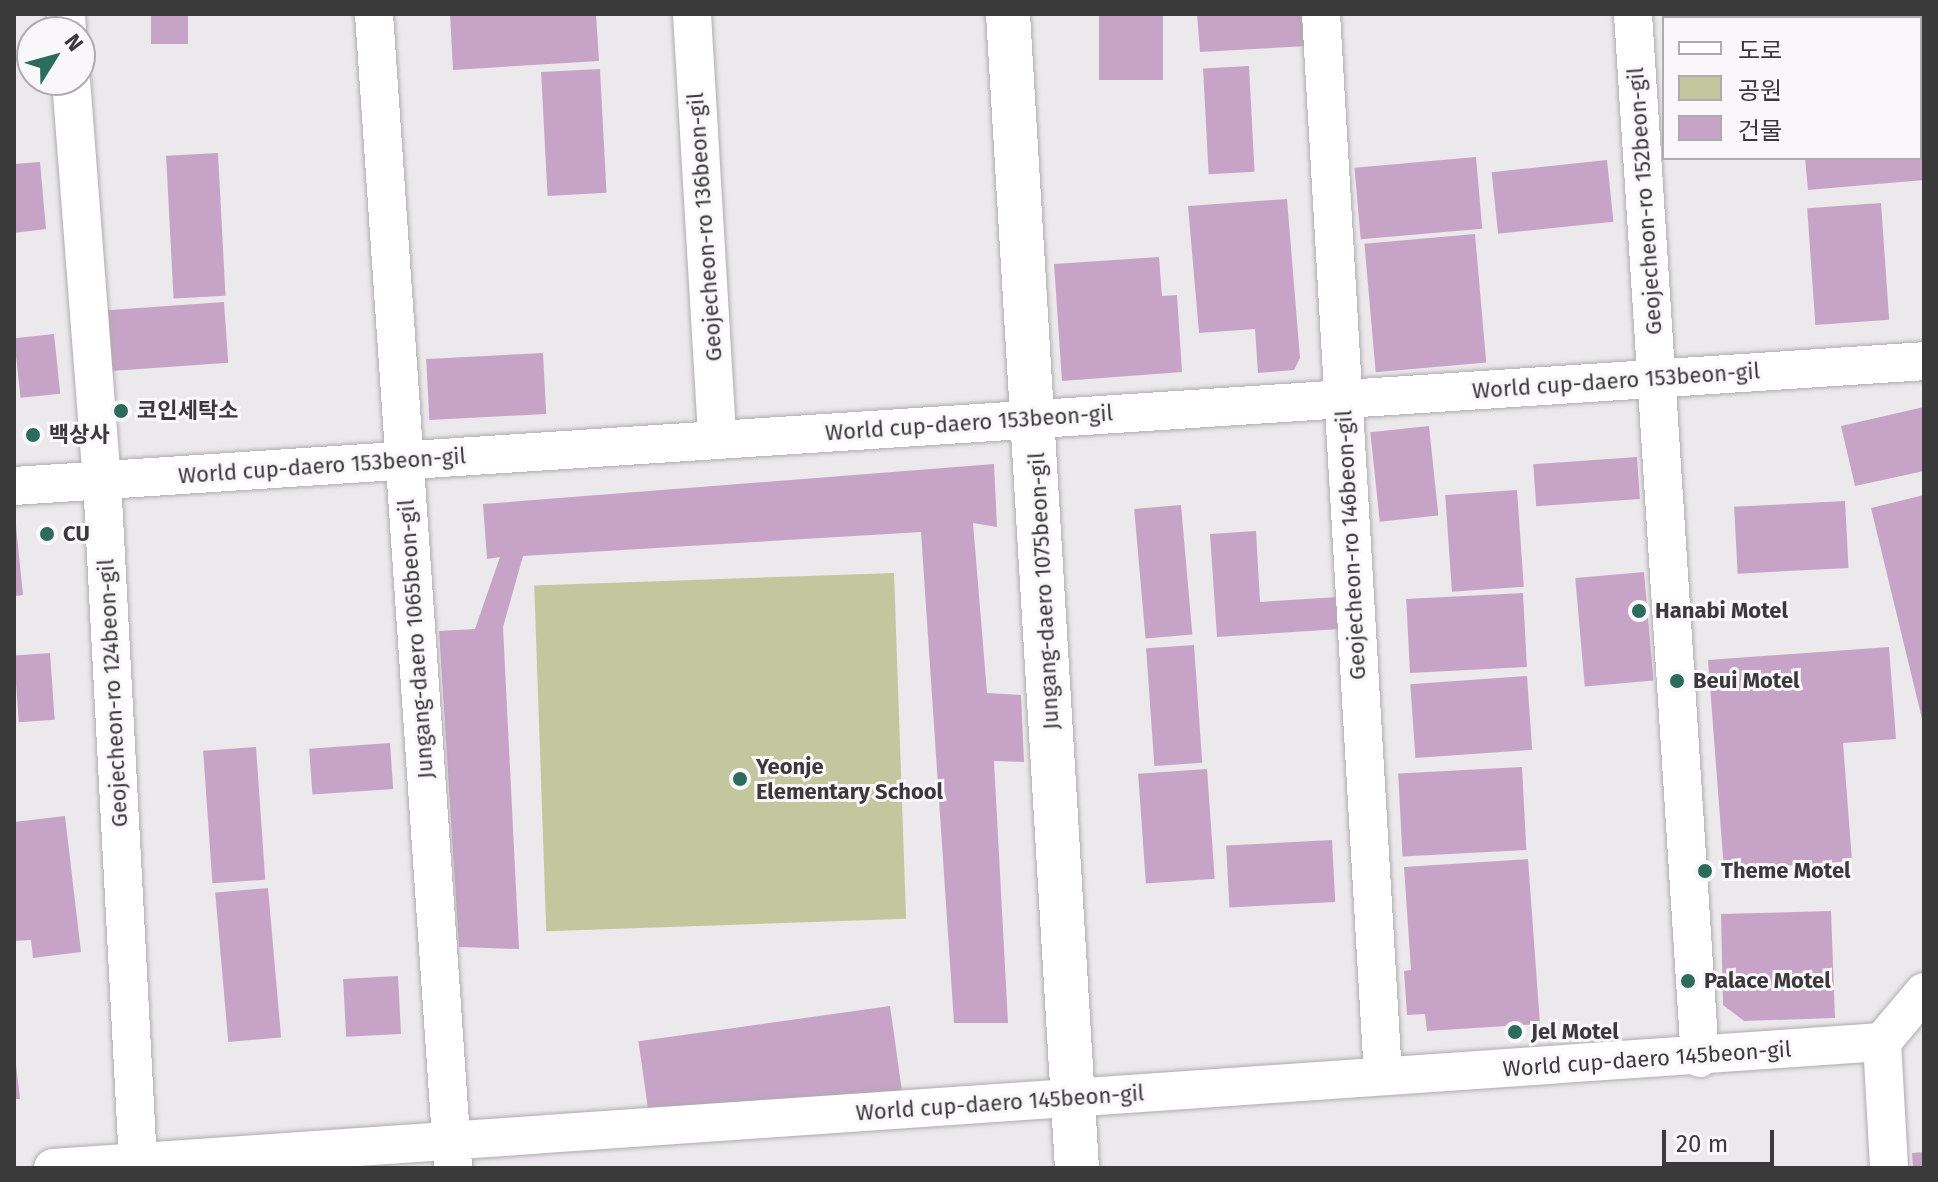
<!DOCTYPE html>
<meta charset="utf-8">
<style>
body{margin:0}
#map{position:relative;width:1938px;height:1182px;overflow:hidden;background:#ece9ec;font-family:"Fira Sans","Noto Sans KR",sans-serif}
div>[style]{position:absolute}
.green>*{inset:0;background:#c3c79e;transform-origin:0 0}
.building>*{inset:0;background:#c7a4c7;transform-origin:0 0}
.roads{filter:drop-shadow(0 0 2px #aeacae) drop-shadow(0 0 2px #aeacae)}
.minor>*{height:38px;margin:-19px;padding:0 19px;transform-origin:19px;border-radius:19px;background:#fff}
.tertiary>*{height:44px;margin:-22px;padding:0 22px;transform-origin:22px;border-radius:22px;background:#fff}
.dots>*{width:22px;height:22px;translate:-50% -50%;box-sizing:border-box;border:4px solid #f9f7f9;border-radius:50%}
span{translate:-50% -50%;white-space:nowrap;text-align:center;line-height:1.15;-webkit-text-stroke:6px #f9f7f9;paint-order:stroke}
.street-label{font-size:22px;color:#3b3a3b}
.poi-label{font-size:22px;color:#3b3a3b;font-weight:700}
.left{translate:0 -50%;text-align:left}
.frame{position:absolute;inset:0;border:16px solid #3b3a3b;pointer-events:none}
.legend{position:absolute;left:1662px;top:16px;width:260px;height:144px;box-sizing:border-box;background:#f9f7f9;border:2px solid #adabad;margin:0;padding:10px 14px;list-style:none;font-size:24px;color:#3b3a3b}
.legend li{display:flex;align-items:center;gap:16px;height:40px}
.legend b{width:40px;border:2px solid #adabad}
.north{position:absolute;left:16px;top:16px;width:80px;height:80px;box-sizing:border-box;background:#f9f7f9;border:2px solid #adabad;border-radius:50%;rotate:53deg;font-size:22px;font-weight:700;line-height:32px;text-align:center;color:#3b3a3b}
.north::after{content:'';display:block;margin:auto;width:28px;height:36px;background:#2b6c5c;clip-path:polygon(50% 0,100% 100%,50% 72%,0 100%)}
.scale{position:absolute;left:1662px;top:1130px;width:112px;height:36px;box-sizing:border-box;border:4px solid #3b3a3b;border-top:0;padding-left:10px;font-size:24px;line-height:28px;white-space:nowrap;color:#3b3a3b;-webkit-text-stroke:6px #f9f7f9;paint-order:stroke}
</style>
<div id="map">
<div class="green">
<div style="left:894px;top:573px;width:346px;height:360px;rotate:88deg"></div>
</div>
<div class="building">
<div style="left:151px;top:14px;width:37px;height:30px"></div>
<div style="clip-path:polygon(450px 14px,596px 14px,599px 61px,453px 70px)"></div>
<div style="left:1099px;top:14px;width:64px;height:66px"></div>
<div style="clip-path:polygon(1197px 14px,1306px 14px,1308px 46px,1200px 52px)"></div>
<div style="left:1694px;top:14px;width:70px;height:4px"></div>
<div style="left:1249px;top:66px;width:106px;height:46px;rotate:87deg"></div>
<div style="left:600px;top:69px;width:124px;height:59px;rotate:87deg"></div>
<div style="clip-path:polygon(1920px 99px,1924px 99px,1924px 180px,1808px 190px,1805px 158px,1920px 158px)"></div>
<div style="left:218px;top:153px;width:143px;height:52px;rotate:87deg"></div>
<div style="left:1476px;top:157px;width:72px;height:122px;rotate:85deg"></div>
<div style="left:1607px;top:160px;width:62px;height:116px;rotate:84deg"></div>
<div style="clip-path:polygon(40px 162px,46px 229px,14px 233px,14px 164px)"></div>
<div style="clip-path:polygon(1287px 199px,1300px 358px,1294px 370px,1258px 373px,1255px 329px,1199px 333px,1188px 206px)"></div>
<div style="left:1881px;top:203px;width:117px;height:74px;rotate:86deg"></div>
<div style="left:1475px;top:234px;width:129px;height:111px;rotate:85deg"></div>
<div style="clip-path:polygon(1159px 257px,1162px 296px,1177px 295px,1182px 372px,1062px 381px,1054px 264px)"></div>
<div style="left:224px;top:302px;width:61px;height:121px;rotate:86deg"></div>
<div style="left:54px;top:334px;width:60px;height:40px;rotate:84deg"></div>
<div style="left:543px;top:353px;width:61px;height:117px;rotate:87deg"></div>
<div style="clip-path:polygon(1924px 407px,1924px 471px,1855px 486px,1841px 426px)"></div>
<div style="left:1429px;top:426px;width:90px;height:59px;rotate:84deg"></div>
<div style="left:1637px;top:457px;width:42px;height:104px;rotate:86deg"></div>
<div style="clip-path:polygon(994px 464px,997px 527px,973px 523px,987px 693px,1021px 695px,1024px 762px,994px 761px,1008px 1023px,954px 1023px,921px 532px,523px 556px,503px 627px,519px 949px,459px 947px,439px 631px,475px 629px,500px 557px,487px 559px,483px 504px)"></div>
<div style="left:1517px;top:490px;width:97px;height:72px;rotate:86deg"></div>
<div style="clip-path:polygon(1924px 495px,1924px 722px,1923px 723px,1871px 508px)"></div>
<div style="left:1845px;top:501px;width:67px;height:111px;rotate:87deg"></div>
<div style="left:1181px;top:505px;width:130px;height:47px;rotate:85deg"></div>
<div style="clip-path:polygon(14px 506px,23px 595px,14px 596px)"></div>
<div style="clip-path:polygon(1256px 531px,1260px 602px,1338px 597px,1340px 629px,1217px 637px,1210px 534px)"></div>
<div style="left:1644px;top:572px;width:109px;height:69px;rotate:85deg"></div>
<div style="left:1523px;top:593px;width:74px;height:117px;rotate:87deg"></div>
<div style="left:1194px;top:645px;width:118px;height:48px;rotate:86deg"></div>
<div style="clip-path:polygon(1889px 647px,1896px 739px,1843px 743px,1852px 861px,1724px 870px,1708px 660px)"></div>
<div style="left:50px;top:653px;width:67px;height:36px;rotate:86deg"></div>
<div style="left:1527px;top:676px;width:74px;height:117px;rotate:86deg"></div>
<div style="left:390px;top:743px;width:46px;height:81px;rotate:86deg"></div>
<div style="left:256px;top:747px;width:133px;height:53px;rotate:86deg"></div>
<div style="left:1522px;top:767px;width:83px;height:124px;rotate:87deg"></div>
<div style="left:1207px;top:769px;width:110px;height:69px;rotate:86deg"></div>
<div style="clip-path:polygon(65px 816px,81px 952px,33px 958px,31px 940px,14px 941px,14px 822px)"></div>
<div style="left:1332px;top:840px;width:62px;height:106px;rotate:87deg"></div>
<div style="clip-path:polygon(1528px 859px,1540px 1024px,1427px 1031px,1425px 1014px,1407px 1015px,1404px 971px,1411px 970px,1404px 867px)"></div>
<div style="left:268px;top:888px;width:150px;height:53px;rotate:85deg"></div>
<div style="clip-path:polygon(1831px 911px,1835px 1018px,1744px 1021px,1723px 1005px,1721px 914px)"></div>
<div style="left:398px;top:976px;width:58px;height:55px;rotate:87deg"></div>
<div style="left:890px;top:1006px;width:86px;height:254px;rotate:82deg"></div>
<div style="clip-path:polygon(14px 1048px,20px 1099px,14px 1099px)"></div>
<div style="clip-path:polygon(1924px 1152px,1924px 1168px,1913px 1168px,1912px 1153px)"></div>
</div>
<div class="roads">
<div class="minor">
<div style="left:66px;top:14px;width:18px;rotate:87deg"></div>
<div style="left:374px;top:14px;width:1157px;rotate:86.08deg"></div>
<div style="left:692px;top:14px;width:427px;rotate:86.6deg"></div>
<div style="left:1321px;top:14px;width:1064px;rotate:86.66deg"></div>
<div style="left:1633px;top:14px;width:1046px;rotate:86.33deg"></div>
<div style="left:71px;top:80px;width:401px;rotate:85.6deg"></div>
<div style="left:102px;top:480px;width:683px;rotate:86.98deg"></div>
<div style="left:14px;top:486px;width:1914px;rotate:-3.74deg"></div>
<div style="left:1882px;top:1042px;width:126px;rotate:86.8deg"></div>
<div style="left:53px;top:1168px;width:1833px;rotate:-3.94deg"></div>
<div style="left:1882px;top:1042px;width:65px;rotate:-50deg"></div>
</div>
<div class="tertiary">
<div style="left:1008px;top:14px;width:1156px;rotate:86.58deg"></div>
</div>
</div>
<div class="dots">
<div style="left:121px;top:411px;background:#2b6c5c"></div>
<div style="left:33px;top:435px;background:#2b6c5c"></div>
<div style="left:47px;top:534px;background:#2b6c5c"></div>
<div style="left:1639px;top:611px;background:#2b6c5c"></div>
<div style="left:1677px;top:681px;background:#2b6c5c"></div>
<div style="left:740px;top:779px;background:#2b6c5c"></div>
<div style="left:1705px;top:871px;background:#2b6c5c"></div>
<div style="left:1688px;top:981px;background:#2b6c5c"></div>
<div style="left:1515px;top:1032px;background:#2b6c5c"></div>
</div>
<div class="street-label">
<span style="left:1645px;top:201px;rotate:-94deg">Geojecheon-ro 152beon-gil</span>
<span style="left:705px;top:227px;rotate:-94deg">Geojecheon-ro 136beon-gil</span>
<span style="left:1616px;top:381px;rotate:-4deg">World cup-daero 153beon-gil</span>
<span style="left:969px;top:423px;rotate:-4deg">World cup-daero 153beon-gil</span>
<span style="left:322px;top:466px;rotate:-4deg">World cup-daero 153beon-gil</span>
<span style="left:1351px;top:545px;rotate:-93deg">Geojecheon-ro 146beon-gil</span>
<span style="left:1044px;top:591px;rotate:-93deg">Jungang-daero 1075beon-gil</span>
<span style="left:416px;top:639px;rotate:-94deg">Jungang-daero 1065beon-gil</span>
<span style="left:113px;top:693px;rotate:-93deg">Geojecheon-ro 124beon-gil</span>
<span style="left:1647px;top:1059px;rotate:-4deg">World cup-daero 145beon-gil</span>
<span style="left:1000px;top:1103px;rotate:-4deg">World cup-daero 145beon-gil</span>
</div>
<div class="poi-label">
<span class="left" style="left:137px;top:411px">코인세탁소</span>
<span class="left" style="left:49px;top:435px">백상사</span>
<span class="left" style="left:63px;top:534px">CU</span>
<span class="left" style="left:1655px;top:611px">Hanabi Motel</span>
<span class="left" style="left:1693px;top:681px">Beui Motel</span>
<span class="left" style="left:756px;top:779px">Yeonje<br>Elementary School</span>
<span class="left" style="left:1721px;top:871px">Theme Motel</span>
<span class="left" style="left:1704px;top:981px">Palace Motel</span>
<span class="left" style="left:1531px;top:1032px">Jel Motel</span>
</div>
<div class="frame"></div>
<ul class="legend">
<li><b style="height:10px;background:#fff"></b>도로</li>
<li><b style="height:22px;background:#c3c79e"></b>공원</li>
<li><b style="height:22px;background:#c7a4c7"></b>건물</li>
</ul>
<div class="north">N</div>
<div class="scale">20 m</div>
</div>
